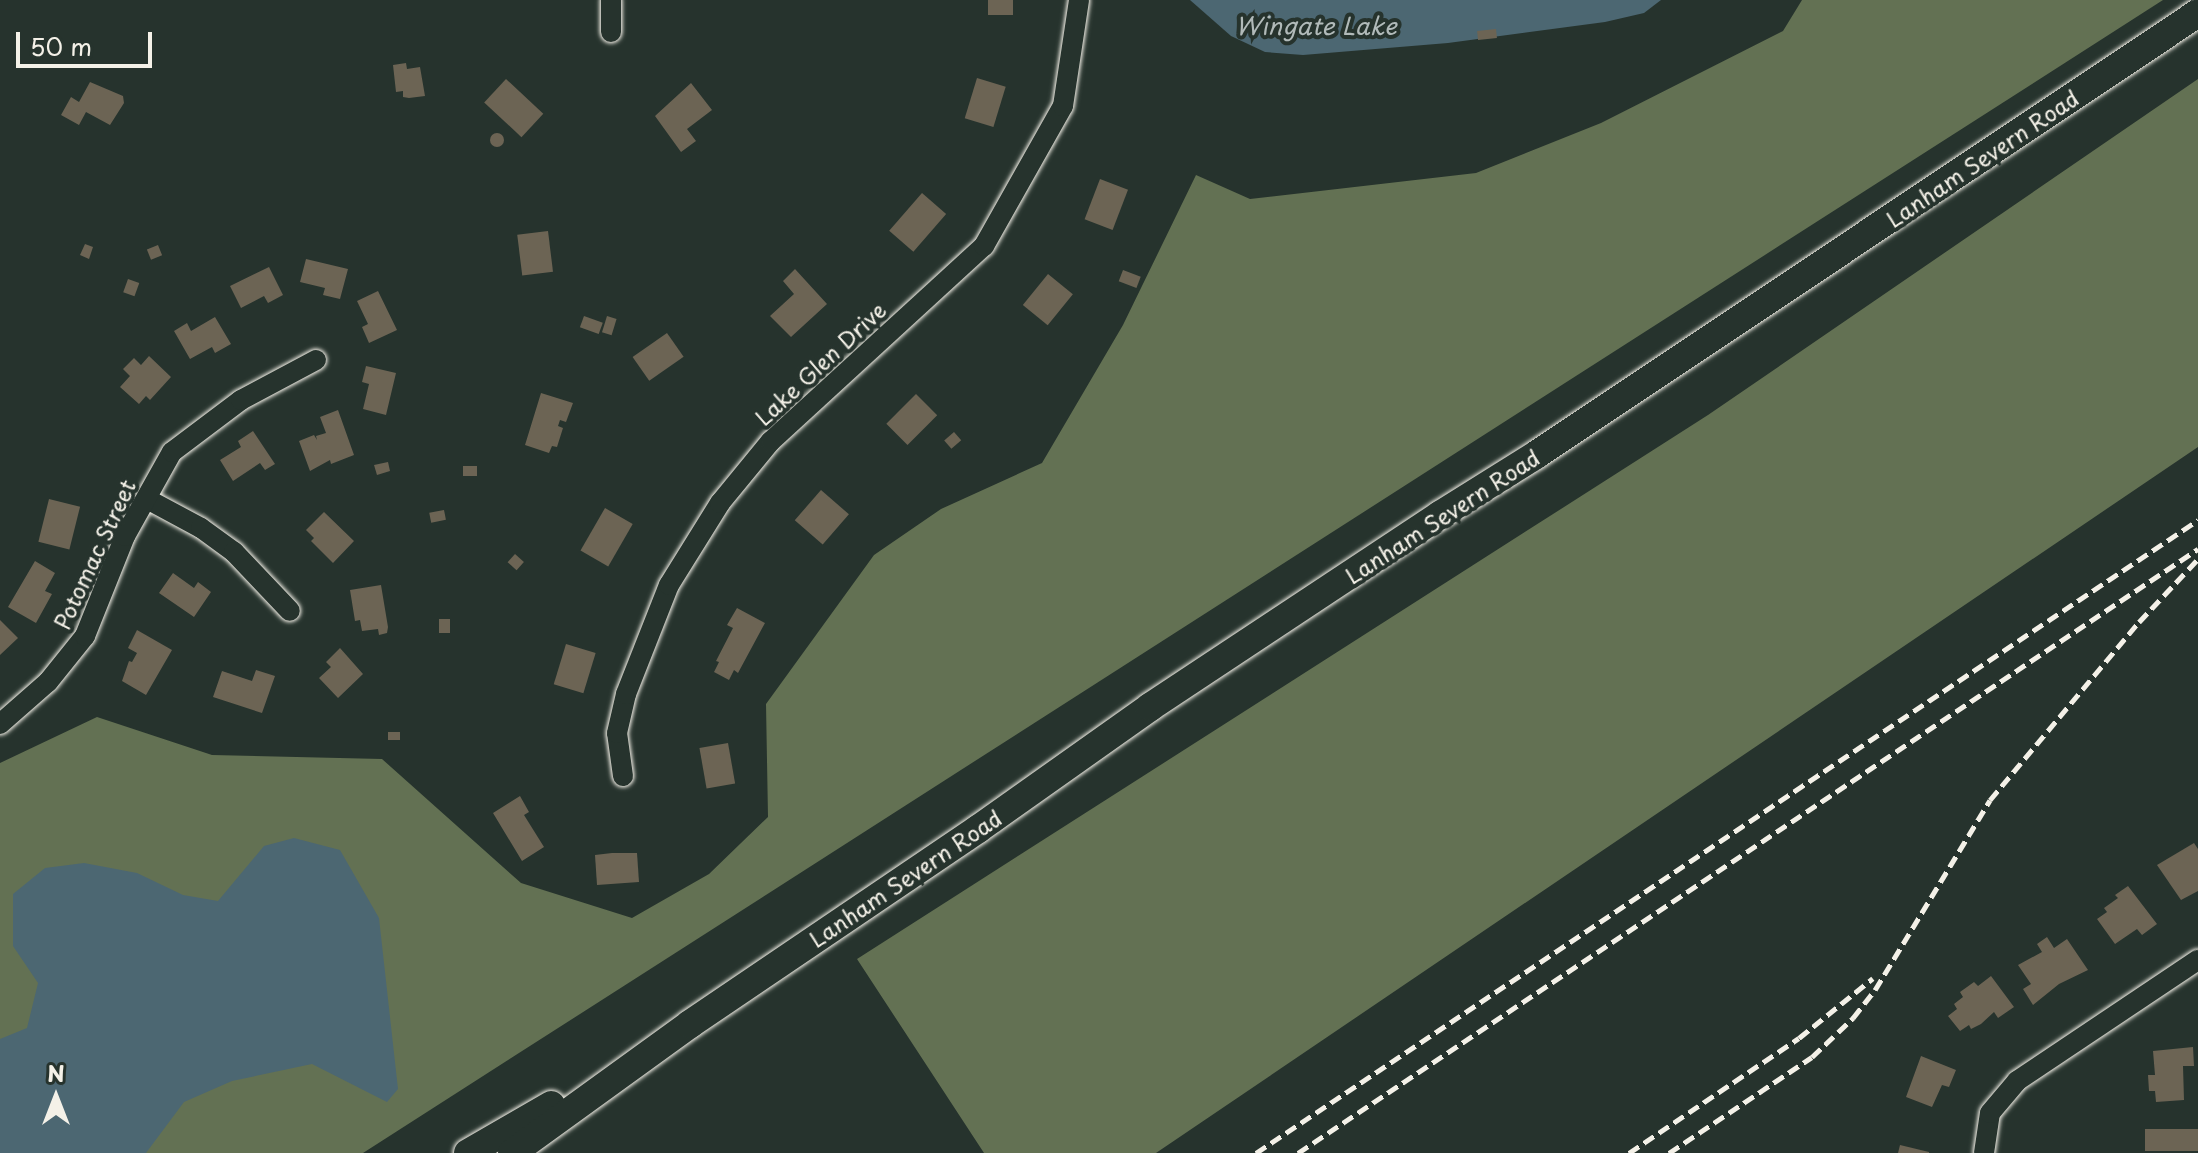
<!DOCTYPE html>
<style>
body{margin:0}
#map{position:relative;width:2198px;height:1153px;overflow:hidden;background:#26332d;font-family:"Playpen Sans",sans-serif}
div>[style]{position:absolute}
.green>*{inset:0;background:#637153}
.water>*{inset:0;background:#4c6772}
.building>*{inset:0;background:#6c6454;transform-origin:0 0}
.round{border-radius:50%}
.roads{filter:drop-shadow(0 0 2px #f4f1e8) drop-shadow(0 0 2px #f4f1e8)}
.minor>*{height:20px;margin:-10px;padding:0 10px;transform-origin:10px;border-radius:10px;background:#26332d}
.secondary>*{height:28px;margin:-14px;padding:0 14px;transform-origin:14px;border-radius:14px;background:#26332d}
.rail>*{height:5px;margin-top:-2.5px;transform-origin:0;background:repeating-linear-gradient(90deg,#f4f1e8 0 12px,transparent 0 18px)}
span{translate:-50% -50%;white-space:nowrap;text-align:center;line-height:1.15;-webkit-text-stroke:8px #26332d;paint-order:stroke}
.street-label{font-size:22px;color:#f4f1e8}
.water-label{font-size:24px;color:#b1bab9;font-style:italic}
.north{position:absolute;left:16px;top:1057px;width:80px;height:80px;-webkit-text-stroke:6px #26332d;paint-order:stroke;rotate:0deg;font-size:22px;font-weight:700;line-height:32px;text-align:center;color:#f4f1e8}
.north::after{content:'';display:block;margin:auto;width:28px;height:36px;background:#f4f1e8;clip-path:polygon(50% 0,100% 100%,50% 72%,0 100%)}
.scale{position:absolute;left:16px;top:32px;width:136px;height:36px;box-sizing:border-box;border:4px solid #f4f1e8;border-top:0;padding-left:10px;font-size:24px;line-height:28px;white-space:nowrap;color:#f4f1e8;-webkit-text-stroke:6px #26332d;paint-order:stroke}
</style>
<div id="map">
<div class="green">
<div style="clip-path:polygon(1802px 0,2163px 0,363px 1153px,0 1153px,0 763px,97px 717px,212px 755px,382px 759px,521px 883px,632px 918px,709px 874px,768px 817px,766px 704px,874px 555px,941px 509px,1042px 463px,1123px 325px,1196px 175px,1250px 199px,1476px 173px,1601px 123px,1783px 31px)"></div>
<div style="clip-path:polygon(2198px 79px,2198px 447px,1156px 1153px,984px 1153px,857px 959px,1708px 415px)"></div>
</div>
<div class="water">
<div style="clip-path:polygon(1190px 0,1661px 0,1644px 13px,1605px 22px,1448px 43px,1303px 55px,1265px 52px,1231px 36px)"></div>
<div style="clip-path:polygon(294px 838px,340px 850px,379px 918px,398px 1089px,387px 1102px,312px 1064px,232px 1081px,184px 1102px,146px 1153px,0 1153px,0 1039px,27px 1028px,38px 983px,13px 946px,13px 894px,45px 868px,84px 863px,137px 873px,183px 895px,218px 901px,264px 846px)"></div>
</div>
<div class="building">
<div style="left:988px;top:0;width:25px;height:15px"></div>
<div style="left:1496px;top:29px;width:9px;height:19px;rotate:84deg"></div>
<div style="clip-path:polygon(406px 63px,407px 69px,420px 67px,425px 96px,409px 98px,403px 97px,403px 91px,396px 92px,393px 65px)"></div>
<div style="left:977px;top:78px;width:30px;height:42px;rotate:17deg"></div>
<div style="left:506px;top:79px;width:51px;height:32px;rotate:43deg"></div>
<div style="clip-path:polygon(90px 82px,123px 96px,124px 103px,110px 125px,86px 112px,79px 125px,61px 115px,71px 97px,79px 102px)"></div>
<div style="clip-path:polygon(691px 83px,712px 110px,687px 129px,696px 141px,681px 152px,655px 116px)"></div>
<div class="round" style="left:490px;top:133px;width:14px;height:14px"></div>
<div style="left:1100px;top:179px;width:30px;height:43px;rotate:21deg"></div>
<div style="left:922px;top:193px;width:32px;height:50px;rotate:41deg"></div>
<div style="left:548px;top:231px;width:41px;height:31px;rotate:83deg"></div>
<div style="clip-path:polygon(85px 244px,93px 247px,89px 259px,80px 255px)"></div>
<div style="left:158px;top:245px;width:11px;height:12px;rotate:68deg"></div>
<div style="clip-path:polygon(306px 259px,348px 269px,340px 299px,323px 295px,325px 288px,300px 282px)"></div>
<div style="clip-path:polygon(269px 267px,283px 295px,268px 303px,264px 296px,241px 308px,230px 286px)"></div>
<div style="clip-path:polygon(795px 269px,827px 304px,791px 337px,770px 316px,794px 294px,783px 281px)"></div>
<div style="left:1123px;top:270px;width:19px;height:12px;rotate:21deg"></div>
<div style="left:1048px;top:274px;width:32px;height:40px;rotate:39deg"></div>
<div style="left:128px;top:279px;width:12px;height:14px;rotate:20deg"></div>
<div style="clip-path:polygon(378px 291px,397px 330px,369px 343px,362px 327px,368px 324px,357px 301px)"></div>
<div style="left:584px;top:316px;width:20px;height:12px;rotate:20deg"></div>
<div style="left:607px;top:316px;width:10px;height:17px;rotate:17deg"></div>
<div style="clip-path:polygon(215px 317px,231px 344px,215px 353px,212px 347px,190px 359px,174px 331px,187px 323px,191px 331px)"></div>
<div style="left:667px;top:333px;width:29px;height:42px;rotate:55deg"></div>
<div style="clip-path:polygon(149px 356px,171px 377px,150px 400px,146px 396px,139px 404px,120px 387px,130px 376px,123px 369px,134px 358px,141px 365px)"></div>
<div style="clip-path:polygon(366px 366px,396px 373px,386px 415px,363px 409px,369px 384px,362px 382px)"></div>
<div style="clip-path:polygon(541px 393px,573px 403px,566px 422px,560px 420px,558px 426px,563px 428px,557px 447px,552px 446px,549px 453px,525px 445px)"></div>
<div style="left:916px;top:394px;width:30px;height:42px;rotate:45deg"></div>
<div style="clip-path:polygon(338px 410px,354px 455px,331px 464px,330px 460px,310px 471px,299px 441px,314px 435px,317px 440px,316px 436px,326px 433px,320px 417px)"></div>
<div style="clip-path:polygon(253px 431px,275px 464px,265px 470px,260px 463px,233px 481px,220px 460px,241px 447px,238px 441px)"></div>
<div style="left:954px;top:432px;width:11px;height:13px;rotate:49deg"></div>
<div style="clip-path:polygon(388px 462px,390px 471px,377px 475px,374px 465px)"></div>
<div style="left:477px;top:466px;width:10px;height:14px;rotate:90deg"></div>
<div style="left:821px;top:490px;width:37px;height:40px;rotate:41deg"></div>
<div style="left:49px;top:499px;width:32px;height:44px;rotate:14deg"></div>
<div style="left:605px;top:508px;width:32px;height:49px;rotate:30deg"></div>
<div style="left:444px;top:510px;width:10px;height:15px;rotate:79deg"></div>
<div style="clip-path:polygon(324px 512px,354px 541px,333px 563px,311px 541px,314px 538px,306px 530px)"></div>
<div style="left:515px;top:554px;width:12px;height:11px;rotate:42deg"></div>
<div style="clip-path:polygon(35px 561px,55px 573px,45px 591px,52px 594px,36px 623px,8px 607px)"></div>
<div style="clip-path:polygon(173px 573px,194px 588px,198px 582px,211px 592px,194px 617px,159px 593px)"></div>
<div style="clip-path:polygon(381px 585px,388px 627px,387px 633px,379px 635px,378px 629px,362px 631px,360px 620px,355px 621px,350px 590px)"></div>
<div style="clip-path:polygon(737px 608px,765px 623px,738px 673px,734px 670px,729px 680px,714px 672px,719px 662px,716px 661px,733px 628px,727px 625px)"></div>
<div style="left:439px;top:619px;width:11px;height:14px"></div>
<div style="clip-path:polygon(0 620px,18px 638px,0 655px)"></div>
<div style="clip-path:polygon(137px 630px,172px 650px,146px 695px,122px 681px,129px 661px,132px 662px,137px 653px,128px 648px)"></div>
<div style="left:566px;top:644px;width:31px;height:42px;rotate:17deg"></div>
<div style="clip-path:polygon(340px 648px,363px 674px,338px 698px,319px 678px,331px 667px,326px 662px)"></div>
<div style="clip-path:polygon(256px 670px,275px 676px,262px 713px,213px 697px,222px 671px,252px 681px)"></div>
<div style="left:400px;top:732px;width:8px;height:12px;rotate:90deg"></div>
<div style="left:728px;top:743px;width:41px;height:29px;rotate:80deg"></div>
<div style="clip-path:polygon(520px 796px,529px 812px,524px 815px,544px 847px,522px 861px,493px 813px)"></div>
<div style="clip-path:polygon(2194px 843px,2198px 849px,2198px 891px,2181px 900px,2157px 865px)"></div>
<div style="clip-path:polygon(612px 853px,637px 853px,639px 882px,597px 885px,595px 855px)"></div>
<div style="clip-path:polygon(2128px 886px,2157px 924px,2142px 935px,2137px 929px,2115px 944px,2097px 919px,2107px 912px,2104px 908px,2118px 898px,2115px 895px)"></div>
<div style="clip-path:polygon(2047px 937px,2054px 948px,2067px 939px,2088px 970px,2059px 984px,2033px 1005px,2023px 989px,2031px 984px,2018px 965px,2042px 952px,2037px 944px)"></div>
<div style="clip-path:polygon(1991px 976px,2014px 1007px,1998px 1018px,1994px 1012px,1981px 1024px,1971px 1029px,1969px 1025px,1960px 1031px,1948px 1016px,1957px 1009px,1954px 1004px,1963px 997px,1960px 992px,1974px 982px,1978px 986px)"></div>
<div style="clip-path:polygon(2193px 1047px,2194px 1066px,2183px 1066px,2184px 1100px,2156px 1102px,2155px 1091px,2149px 1091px,2148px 1075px,2155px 1075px,2153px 1051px)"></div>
<div style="clip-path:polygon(1921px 1056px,1956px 1070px,1949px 1087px,1942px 1085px,1932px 1107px,1906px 1097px)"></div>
<div style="left:2198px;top:1129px;width:22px;height:53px;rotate:90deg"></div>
<div style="clip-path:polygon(1900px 1145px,1929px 1152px,1929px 1153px,1898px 1153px)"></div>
</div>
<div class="roads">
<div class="minor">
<div style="left:611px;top:0;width:32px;rotate:90deg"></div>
<div style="left:147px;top:499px;width:61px;rotate:28.2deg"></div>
<div style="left:201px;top:528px;width:41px;rotate:36deg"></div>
<div style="left:234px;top:552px;width:81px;rotate:46.5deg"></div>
<div style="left:0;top:724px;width:64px;rotate:-41.2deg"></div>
<div style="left:48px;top:682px;width:59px;rotate:-51.2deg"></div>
<div style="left:85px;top:636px;width:108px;rotate:-68.2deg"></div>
<div style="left:125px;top:536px;width:96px;rotate:-60.8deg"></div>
<div style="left:172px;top:452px;width:86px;rotate:-37deg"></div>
<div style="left:241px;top:400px;width:85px;rotate:-28.1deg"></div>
<div style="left:623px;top:776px;width:43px;rotate:-97.9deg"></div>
<div style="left:617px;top:733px;width:40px;rotate:-77deg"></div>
<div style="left:626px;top:694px;width:117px;rotate:-68.5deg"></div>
<div style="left:669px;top:585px;width:97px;rotate:-58.1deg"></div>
<div style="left:720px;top:503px;width:80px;rotate:-50.6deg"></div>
<div style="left:771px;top:441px;width:289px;rotate:-42.5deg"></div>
<div style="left:984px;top:246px;width:161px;rotate:-60.6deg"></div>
<div style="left:1063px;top:106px;width:107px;rotate:-81.4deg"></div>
<div style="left:1984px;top:1153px;width:40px;rotate:-81.5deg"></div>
<div style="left:1990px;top:1113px;width:42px;rotate:-49.8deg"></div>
<div style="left:2017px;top:1081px;width:218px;rotate:-33.8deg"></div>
</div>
<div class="secondary">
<div style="left:468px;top:1153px;width:96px;rotate:-30deg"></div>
<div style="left:512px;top:1153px;width:220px;rotate:-35.9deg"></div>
<div style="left:690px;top:1024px;width:348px;rotate:-34.1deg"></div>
<div style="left:978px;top:829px;width:211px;rotate:-35.3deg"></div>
<div style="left:1150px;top:707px;width:348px;rotate:-33.5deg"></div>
<div style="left:1440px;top:515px;width:113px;rotate:-32deg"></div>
<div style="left:1536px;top:455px;width:796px;rotate:-33.73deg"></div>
</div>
</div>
<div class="rail">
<div style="left:1256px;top:1153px;width:1135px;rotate:-33.9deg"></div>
<div style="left:1298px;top:1153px;width:1084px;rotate:-33.87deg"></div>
<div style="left:1629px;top:1153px;width:205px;rotate:-34.1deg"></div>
<div style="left:1799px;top:1038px;width:95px;rotate:-39deg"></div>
<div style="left:1669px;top:1153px;width:172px;rotate:-33.9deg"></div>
<div style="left:1812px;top:1057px;width:57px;rotate:-43.6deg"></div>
<div style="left:1853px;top:1018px;width:36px;rotate:-52deg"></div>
<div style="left:1875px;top:990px;width:222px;rotate:-58.8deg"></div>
<div style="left:1990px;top:800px;width:232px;rotate:-50.1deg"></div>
<div style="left:2139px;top:622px;width:86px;rotate:-46.9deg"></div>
</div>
<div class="street-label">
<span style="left:1982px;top:158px;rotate:-34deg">Lanham Severn Road</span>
<span style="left:820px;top:363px;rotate:-43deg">Lake Glen Drive</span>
<span style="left:1442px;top:516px;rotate:-33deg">Lanham Severn Road</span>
<span style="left:94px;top:554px;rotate:-65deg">Potomac Street</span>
<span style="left:905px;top:878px;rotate:-34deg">Lanham Severn Road</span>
</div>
<div class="water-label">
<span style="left:1316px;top:26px">Wingate Lake</span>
</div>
<div class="north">N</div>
<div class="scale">50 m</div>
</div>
